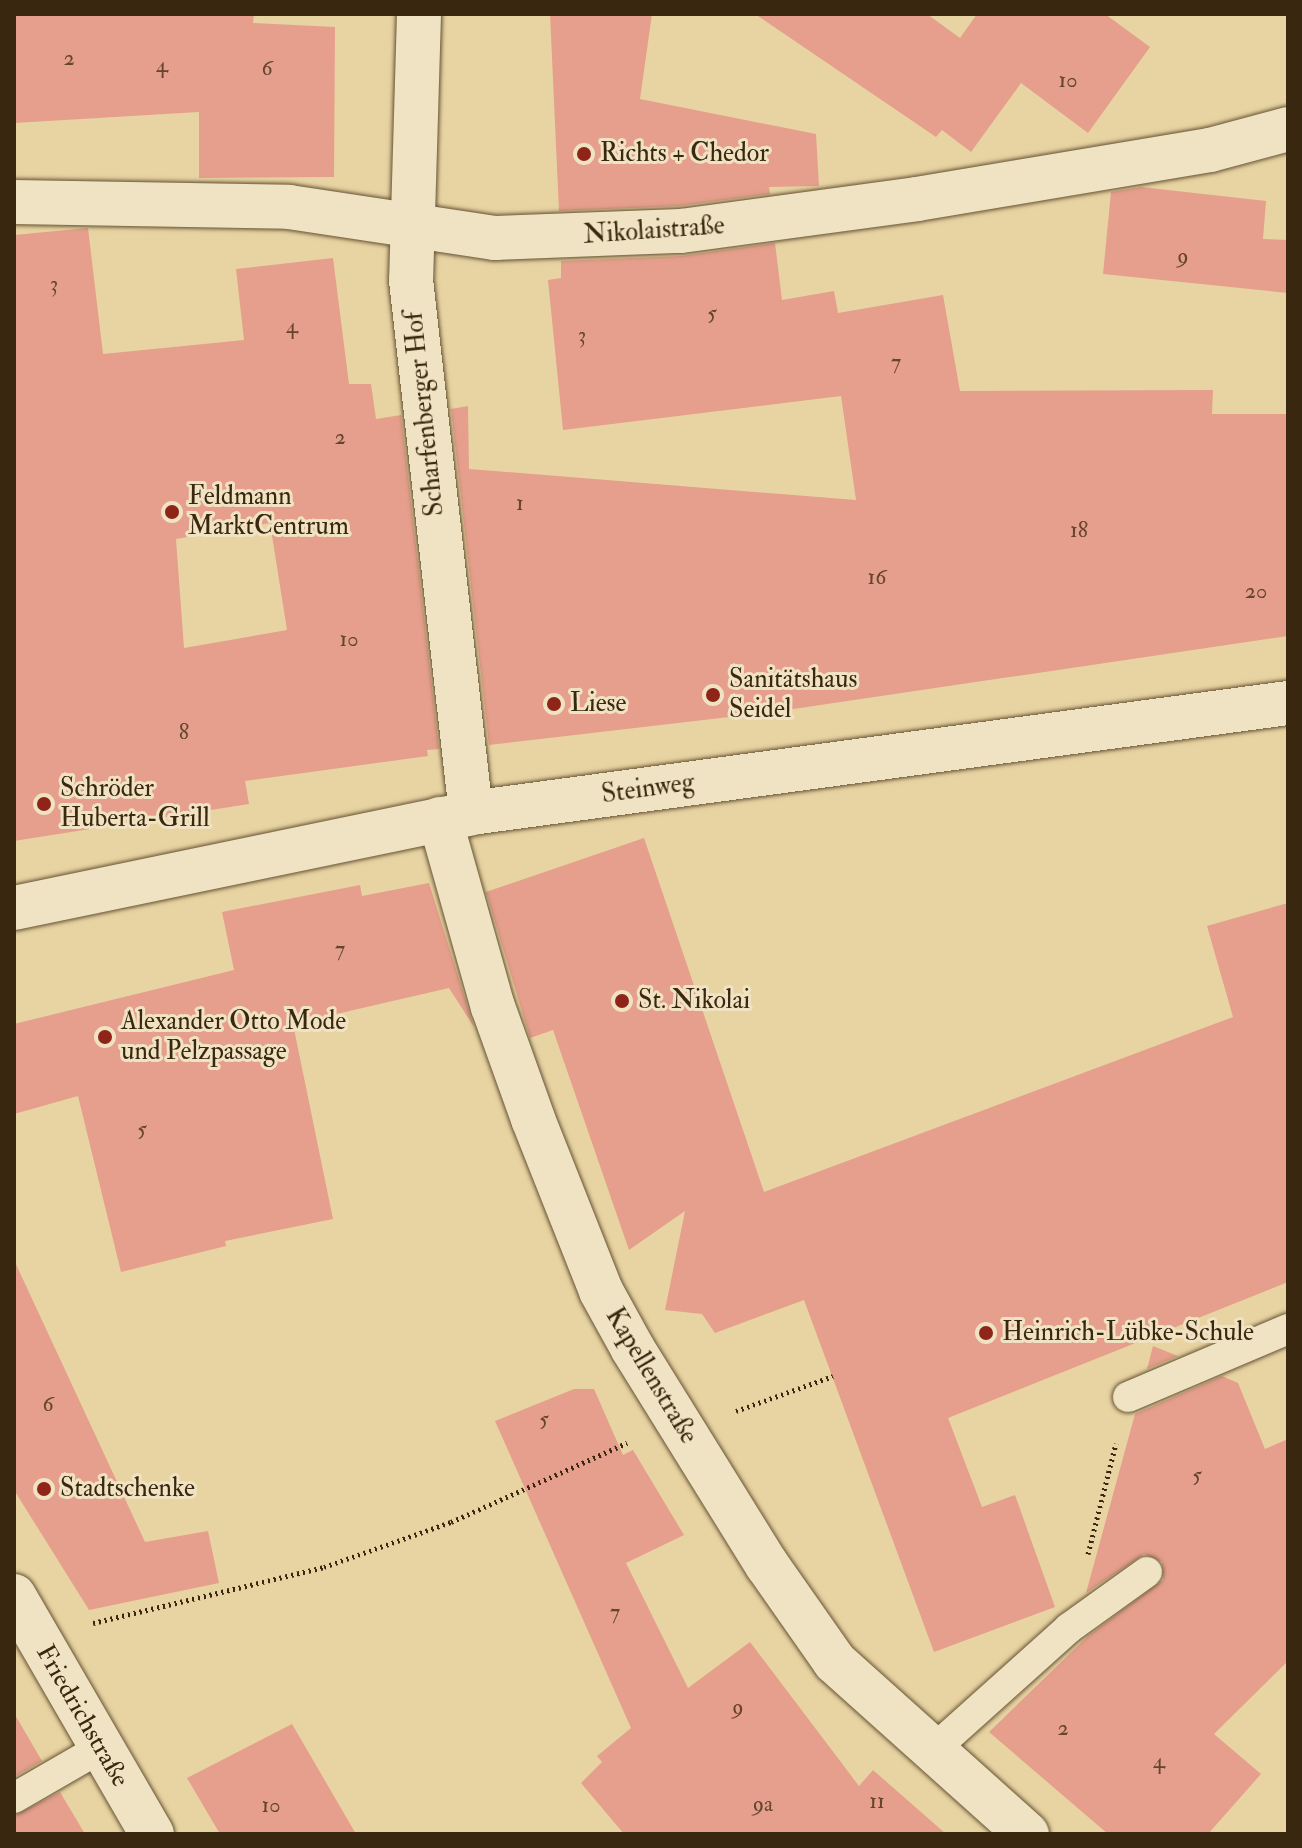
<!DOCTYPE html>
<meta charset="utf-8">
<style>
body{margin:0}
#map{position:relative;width:1302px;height:1848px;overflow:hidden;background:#e8d4a2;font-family:"IM FELL Double Pica",serif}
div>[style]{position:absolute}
.building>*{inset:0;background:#e59f8c}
.path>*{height:5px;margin-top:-2.5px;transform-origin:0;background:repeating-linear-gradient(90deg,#3a270f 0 2px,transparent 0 6px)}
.roads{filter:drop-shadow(0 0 2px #665234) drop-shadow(0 0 2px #665234)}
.service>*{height:30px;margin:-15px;padding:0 15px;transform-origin:15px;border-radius:15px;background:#f0e3c3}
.minor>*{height:44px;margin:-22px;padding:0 22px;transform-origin:22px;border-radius:22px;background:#f0e3c3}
.dots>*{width:22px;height:22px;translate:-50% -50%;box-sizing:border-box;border:4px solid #f0e3c3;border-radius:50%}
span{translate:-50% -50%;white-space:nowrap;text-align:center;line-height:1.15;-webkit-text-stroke:6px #f0e3c3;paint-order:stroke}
.number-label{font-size:22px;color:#65452e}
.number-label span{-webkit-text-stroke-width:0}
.poi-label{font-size:26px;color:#3a270f}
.left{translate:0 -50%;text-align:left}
.street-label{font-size:26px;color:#3a270f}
.frame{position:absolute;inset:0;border:16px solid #3a270f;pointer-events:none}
</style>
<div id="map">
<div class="building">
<div style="clip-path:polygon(14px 14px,254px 14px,253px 23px,335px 27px,334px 177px,199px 178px,199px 112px,14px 123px)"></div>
<div style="clip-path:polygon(550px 14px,652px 14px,640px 99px,816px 134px,819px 186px,769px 187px,770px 194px,679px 206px,559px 211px)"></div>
<div style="clip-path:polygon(755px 14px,927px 14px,960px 38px,977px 14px,1105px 14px,1150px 47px,1088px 133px,1021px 83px,971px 152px,942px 130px,936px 137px)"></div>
<div style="clip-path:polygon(1141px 187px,1266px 201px,1263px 239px,1288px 240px,1288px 293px,1103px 274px,1111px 192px)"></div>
<div style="clip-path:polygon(evenodd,88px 228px,103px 354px,244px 340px,236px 269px,333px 258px,349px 384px,371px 384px,376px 419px,401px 415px,439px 749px,427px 750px,428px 756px,245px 781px,249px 804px,14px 841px,14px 235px,88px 228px,270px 523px,287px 630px,184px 648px,176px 539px,270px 523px)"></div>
<div style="clip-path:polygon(775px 243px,782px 300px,834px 291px,838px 313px,943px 295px,960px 391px,1213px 390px,1212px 414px,1288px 414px,1288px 636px,773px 712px,489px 745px,451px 409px,468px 406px,469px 469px,856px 500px,841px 396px,563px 430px,548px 280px,561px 278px,561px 261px,682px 256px)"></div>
<div style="clip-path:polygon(644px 838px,764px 1192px,1233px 1017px,1207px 926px,1288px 903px,1288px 1282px,948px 1418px,982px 1507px,1015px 1495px,1055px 1607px,934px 1652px,804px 1300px,715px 1333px,702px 1314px,665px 1310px,685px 1211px,629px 1250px,553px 1030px,530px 1038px,486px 892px)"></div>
<div style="clip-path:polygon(429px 883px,474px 1027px,449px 988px,293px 1024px,333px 1219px,225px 1241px,226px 1246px,121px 1272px,78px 1096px,14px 1114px,14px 1024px,234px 970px,222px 912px,360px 885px,362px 896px)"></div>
<div style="clip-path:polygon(14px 1260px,145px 1542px,208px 1531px,219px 1583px,89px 1610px,14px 1490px)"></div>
<div style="clip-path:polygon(1153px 1346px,1178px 1356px,1147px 1369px)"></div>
<div style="clip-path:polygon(1222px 1376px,1238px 1383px,1265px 1449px,1288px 1439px,1288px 1661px,1214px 1734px,1261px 1774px,1208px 1834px,1108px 1834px,989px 1732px,1088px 1636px,1163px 1580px,1162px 1562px,1144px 1554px,1086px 1593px,1135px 1414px)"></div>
<div style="clip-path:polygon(574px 1389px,594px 1389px,623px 1455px,633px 1450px,684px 1535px,626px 1563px,688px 1688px,750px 1642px,859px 1786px,873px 1770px,946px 1834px,624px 1834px,581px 1783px,602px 1762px,597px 1756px,631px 1728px,495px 1421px)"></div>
<div style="clip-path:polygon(14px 1713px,42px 1761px,14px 1777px)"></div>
<div style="clip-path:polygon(292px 1724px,356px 1834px,220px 1834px,187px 1778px)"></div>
<div style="clip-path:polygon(60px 1792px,85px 1834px,14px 1834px,14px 1816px)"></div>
</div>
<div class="path">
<div style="left:736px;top:1411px;width:103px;rotate:-19.8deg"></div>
<div style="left:1088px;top:1554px;width:114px;rotate:-75.8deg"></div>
<div style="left:93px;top:1623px;width:238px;rotate:-13.6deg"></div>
<div style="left:324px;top:1567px;width:135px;rotate:-19.5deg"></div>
<div style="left:451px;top:1522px;width:193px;rotate:-24.2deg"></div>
</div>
<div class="roads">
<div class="service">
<div style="left:1128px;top:1397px;width:174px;rotate:-23deg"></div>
<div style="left:932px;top:1751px;width:184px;rotate:-41.9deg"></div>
<div style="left:1069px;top:1628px;width:96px;rotate:-35.7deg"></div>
<div style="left:14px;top:1798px;width:98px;rotate:-30deg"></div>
</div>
<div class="minor">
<div style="left:419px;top:14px;width:266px;rotate:91.7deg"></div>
<div style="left:411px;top:280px;width:536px;rotate:83.58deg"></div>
<div style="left:14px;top:202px;width:275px;rotate:1deg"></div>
<div style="left:289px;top:207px;width:208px;rotate:8.6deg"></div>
<div style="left:495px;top:238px;width:186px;rotate:-2.2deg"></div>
<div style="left:681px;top:231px;width:238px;rotate:-7.7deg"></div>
<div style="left:917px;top:199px;width:297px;rotate:-9.5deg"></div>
<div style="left:1210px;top:150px;width:81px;rotate:-15.1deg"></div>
<div style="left:440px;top:819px;width:195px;rotate:74.3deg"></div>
<div style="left:493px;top:1007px;width:119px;rotate:70.3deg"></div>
<div style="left:533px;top:1119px;width:185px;rotate:68.4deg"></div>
<div style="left:601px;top:1291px;width:66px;rotate:61.1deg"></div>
<div style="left:633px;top:1349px;width:254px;rotate:58.2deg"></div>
<div style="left:767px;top:1565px;width:118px;rotate:55deg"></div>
<div style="left:835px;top:1662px;width:258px;rotate:41.9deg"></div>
<div style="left:14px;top:908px;width:467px;rotate:-11.7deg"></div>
<div style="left:471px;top:813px;width:824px;rotate:-7.67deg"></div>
<div style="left:14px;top:1596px;width:275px;rotate:59.9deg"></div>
</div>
</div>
<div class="dots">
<div style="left:584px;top:154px;background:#8f2418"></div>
<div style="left:172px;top:512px;background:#8f2418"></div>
<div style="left:713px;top:695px;background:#8f2418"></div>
<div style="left:554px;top:704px;background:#8f2418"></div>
<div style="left:44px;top:804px;background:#8f2418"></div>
<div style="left:622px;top:1001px;background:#8f2418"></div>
<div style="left:105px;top:1037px;background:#8f2418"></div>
<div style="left:986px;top:1333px;background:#8f2418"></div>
<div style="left:44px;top:1489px;background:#8f2418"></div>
</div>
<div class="number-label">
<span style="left:69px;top:59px">2</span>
<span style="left:162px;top:66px">4</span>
<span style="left:267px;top:69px">6</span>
<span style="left:1068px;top:81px">10</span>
<span style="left:1183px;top:257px">9</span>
<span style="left:54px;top:285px">3</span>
<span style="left:712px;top:314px">5</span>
<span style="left:292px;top:327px">4</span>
<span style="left:582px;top:336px">3</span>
<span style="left:896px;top:363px">7</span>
<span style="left:340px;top:438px">2</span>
<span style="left:520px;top:504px">1</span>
<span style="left:1079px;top:531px">18</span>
<span style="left:877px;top:578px">16</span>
<span style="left:1256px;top:592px">20</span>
<span style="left:349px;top:640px">10</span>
<span style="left:184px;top:733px">8</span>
<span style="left:340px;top:950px">7</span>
<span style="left:142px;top:1130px">5</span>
<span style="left:48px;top:1405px">6</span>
<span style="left:544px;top:1420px">5</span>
<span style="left:1197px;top:1476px">5</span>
<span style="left:615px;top:1613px">7</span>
<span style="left:738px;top:1708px">9</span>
<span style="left:1063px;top:1729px">2</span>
<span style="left:1159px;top:1762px">4</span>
<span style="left:877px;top:1802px">11</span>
<span style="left:763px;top:1805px">9a</span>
<span style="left:271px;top:1806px">10</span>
</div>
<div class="poi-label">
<span class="left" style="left:600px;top:154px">Richts + Chedor</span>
<span class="left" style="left:188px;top:512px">Feldmann<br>MarktCentrum</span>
<span class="left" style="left:729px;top:695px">Sanitätshaus<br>Seidel</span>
<span class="left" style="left:570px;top:704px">Liese</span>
<span class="left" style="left:60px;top:804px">Schröder<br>Huberta-Grill</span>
<span class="left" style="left:638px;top:1001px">St. Nikolai</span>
<span class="left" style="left:121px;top:1037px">Alexander Otto Mode<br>und Pelzpassage</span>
<span class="left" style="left:1002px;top:1333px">Heinrich-Lübke-Schule</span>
<span class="left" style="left:60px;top:1489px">Stadtschenke</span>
</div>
<div class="street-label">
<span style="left:654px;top:231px;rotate:-4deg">Nikolaistraße</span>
<span style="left:425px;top:414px;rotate:-96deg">Scharfenberger Hof</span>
<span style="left:648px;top:789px;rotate:-8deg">Steinweg</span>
<span style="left:651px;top:1376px;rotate:59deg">Kapellenstraße</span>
<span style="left:82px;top:1716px;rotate:60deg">Friedrichstraße</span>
</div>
<div class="frame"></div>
</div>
